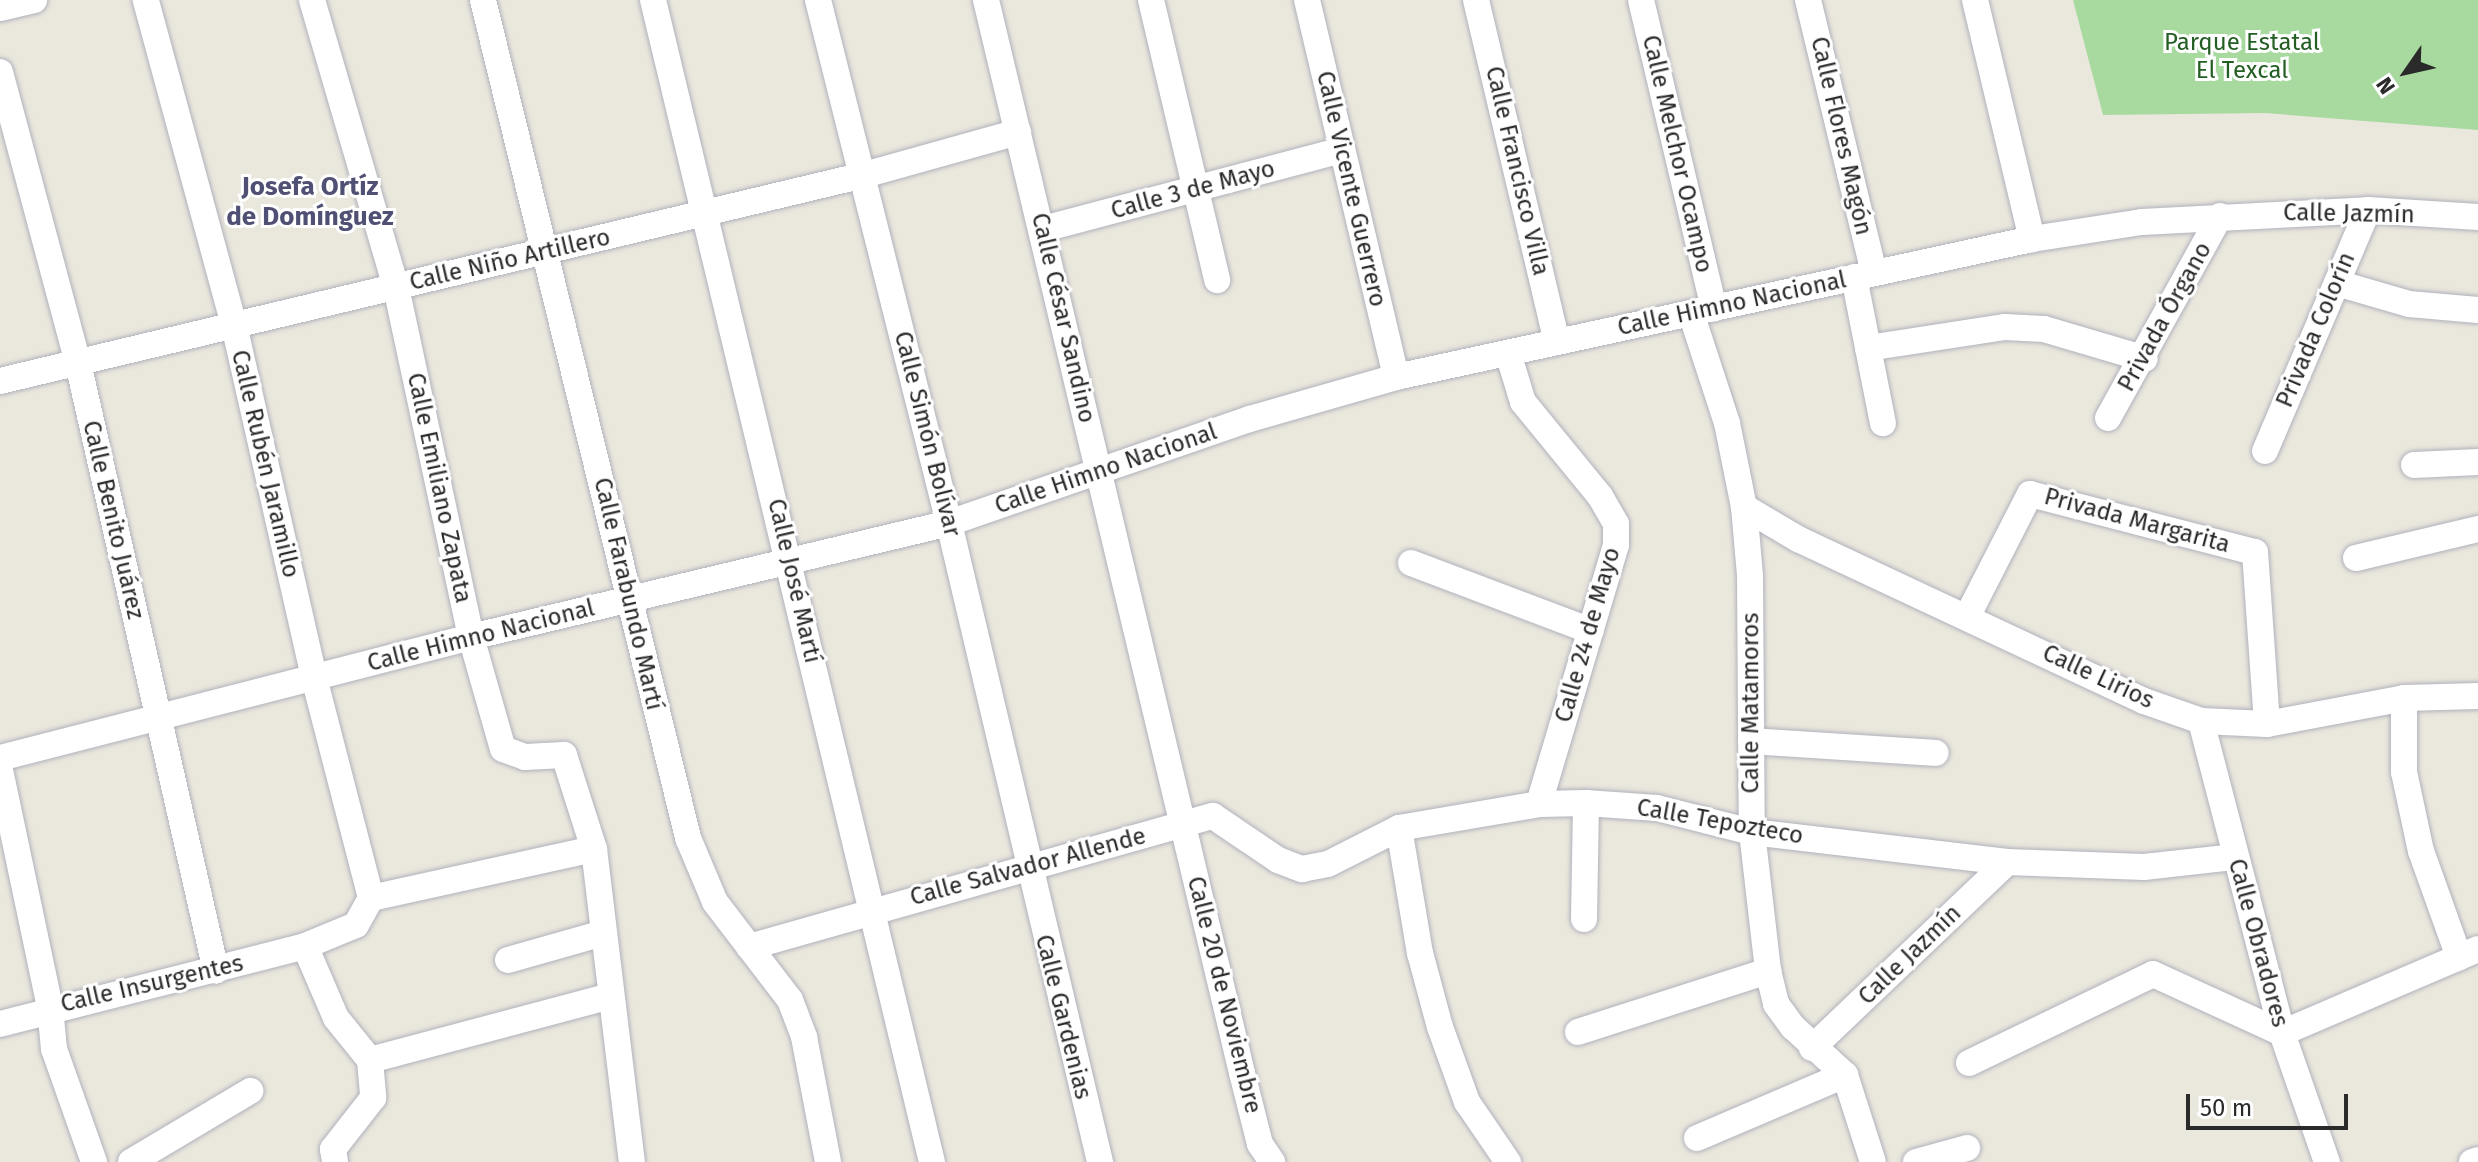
<!DOCTYPE html>
<meta charset="utf-8">
<style>
body{margin:0}
#map{position:relative;width:2478px;height:1162px;overflow:hidden;background:#eae7dd;font-family:"Fira Sans",sans-serif}
div>[style]{position:absolute}
.green>*{inset:0;background:#a8daa0}
.roads{filter:drop-shadow(0 0 2px #b1b1bc) drop-shadow(0 0 2px #b1b1bc)}
.minor>*{height:26px;margin:-13px;padding:0 13px;transform-origin:13px;border-radius:13px;background:#fff}
span{translate:-50% -50%;white-space:nowrap;text-align:center;line-height:1.15;-webkit-text-stroke:6px #fff;paint-order:stroke}
.park-label{font-size:24px;color:#235e23}
.street-label{font-size:24px;color:#2a2a2a}
.neighbourhood-label{font-size:26px;color:#505075;font-weight:700}
.north{position:absolute;left:2366px;top:32px;width:80px;height:80px;-webkit-text-stroke:6px #fff;paint-order:stroke;rotate:236deg;font-size:22px;font-weight:700;line-height:32px;text-align:center;color:#2a2a2a}
.north::after{content:'';display:block;margin:auto;width:28px;height:36px;background:#2a2a2a;clip-path:polygon(50% 0,100% 100%,50% 72%,0 100%)}
.scale{position:absolute;left:2186px;top:1094px;width:162px;height:36px;box-sizing:border-box;border:4px solid #2a2a2a;border-top:0;padding-left:10px;font-size:24px;line-height:28px;white-space:nowrap;color:#2a2a2a;-webkit-text-stroke:6px #fff;paint-order:stroke}
</style>
<div id="map">
<div class="green">
<div style="clip-path:polygon(2073px 0,2478px 0,2478px 130px,2265px 113px,2103px 115px)"></div>
</div>
<div class="roads">
<div class="minor">
<div style="left:312px;top:0;width:299px;rotate:73.7deg"></div>
<div style="left:396px;top:287px;width:358px;rotate:77.9deg"></div>
<div style="left:471px;top:637px;width:116px;rotate:74.1deg"></div>
<div style="left:503px;top:749px;width:23px;rotate:20deg"></div>
<div style="left:525px;top:757px;width:39px;rotate:-3deg"></div>
<div style="left:564px;top:755px;width:99px;rotate:72.3deg"></div>
<div style="left:594px;top:849px;width:315px;rotate:83.1deg"></div>
<div style="left:483px;top:0;width:863px;rotate:76.25deg"></div>
<div style="left:688px;top:838px;width:69px;rotate:67.1deg"></div>
<div style="left:715px;top:902px;width:123px;rotate:52.6deg"></div>
<div style="left:790px;top:1000px;width:40px;rotate:69deg"></div>
<div style="left:804px;top:1037px;width:127px;rotate:79.1deg"></div>
<div style="left:653px;top:0;width:1195px;rotate:76.5deg"></div>
<div style="left:818px;top:0;width:539px;rotate:75.94deg"></div>
<div style="left:949px;top:523px;width:657px;rotate:76.7deg"></div>
<div style="left:986px;top:0;width:1103px;rotate:76.58deg"></div>
<div style="left:1242px;top:1073px;width:73px;rotate:75.8deg"></div>
<div style="left:1260px;top:1144px;width:22px;rotate:56deg"></div>
<div style="left:1151px;top:0;width:288px;rotate:76.7deg"></div>
<div style="left:1307px;top:0;width:387px;rotate:76.7deg"></div>
<div style="left:1476px;top:0;width:351px;rotate:76.7deg"></div>
<div style="left:1641px;top:0;width:317px;rotate:76.7deg"></div>
<div style="left:1808px;top:0;width:281px;rotate:76.4deg"></div>
<div style="left:1975px;top:0;width:246px;rotate:76.6deg"></div>
<div style="left:0;top:8px;width:35px;rotate:-13deg"></div>
<div style="left:0;top:72px;width:301px;rotate:75deg"></div>
<div style="left:78px;top:363px;width:623px;rotate:77.21deg"></div>
<div style="left:1043px;top:229px;width:309px;rotate:-14.8deg"></div>
<div style="left:1854px;top:277px;width:149px;rotate:78.8deg"></div>
<div style="left:2337px;top:283px;width:75px;rotate:16.3deg"></div>
<div style="left:2409px;top:304px;width:69px;rotate:5deg"></div>
<div style="left:1691px;top:313px;width:116px;rotate:71.9deg"></div>
<div style="left:1727px;top:423px;width:86px;rotate:78.6deg"></div>
<div style="left:1744px;top:507px;width:69px;rotate:85deg"></div>
<div style="left:1750px;top:576px;width:256px;rotate:89.6deg"></div>
<div style="left:1752px;top:832px;width:140px;rotate:83.4deg"></div>
<div style="left:1768px;top:971px;width:34px;rotate:76deg"></div>
<div style="left:1776px;top:1004px;width:29px;rotate:54deg"></div>
<div style="left:1793px;top:1027px;width:71px;rotate:42.7deg"></div>
<div style="left:1845px;top:1075px;width:91px;rotate:72.2deg"></div>
<div style="left:1868px;top:348px;width:139px;rotate:-8.7deg"></div>
<div style="left:2005px;top:327px;width:39px;rotate:3deg"></div>
<div style="left:2044px;top:329px;width:105px;rotate:16.5deg"></div>
<div style="left:1508px;top:353px;width:51px;rotate:73deg"></div>
<div style="left:1523px;top:402px;width:122px;rotate:50.7deg"></div>
<div style="left:1600px;top:496px;width:32px;rotate:60deg"></div>
<div style="left:1616px;top:524px;width:21px;rotate:90deg"></div>
<div style="left:1616px;top:545px;width:270px;rotate:106.6deg"></div>
<div style="left:0;top:381px;width:888px;rotate:-13.41deg"></div>
<div style="left:864px;top:175px;width:160px;rotate:-15.6deg"></div>
<div style="left:2108px;top:418px;width:231px;rotate:-61deg"></div>
<div style="left:2265px;top:451px;width:262px;rotate:-66.9deg"></div>
<div style="left:2414px;top:465px;width:64px;rotate:-2.7deg"></div>
<div style="left:1744px;top:507px;width:63px;rotate:30.7deg"></div>
<div style="left:1798px;top:539px;width:382px;rotate:25.1deg"></div>
<div style="left:2144px;top:701px;width:60px;rotate:19.3deg"></div>
<div style="left:2201px;top:721px;width:66px;rotate:2.6deg"></div>
<div style="left:2267px;top:724px;width:139px;rotate:-10.7deg"></div>
<div style="left:2404px;top:698px;width:74px;rotate:-1.5deg"></div>
<div style="left:2356px;top:558px;width:125px;rotate:-13.4deg"></div>
<div style="left:1411px;top:563px;width:192px;rotate:20.7deg"></div>
<div style="left:1968px;top:615px;width:136px;rotate:-62.9deg"></div>
<div style="left:2030px;top:494px;width:232px;rotate:14.5deg"></div>
<div style="left:2255px;top:552px;width:172px;rotate:86deg"></div>
<div style="left:2404px;top:698px;width:74px;rotate:90deg"></div>
<div style="left:2404px;top:772px;width:81px;rotate:77.9deg"></div>
<div style="left:2421px;top:851px;width:113px;rotate:70.3deg"></div>
<div style="left:2201px;top:721px;width:322px;rotate:75.4deg"></div>
<div style="left:2282px;top:1033px;width:137px;rotate:70.8deg"></div>
<div style="left:1751px;top:741px;width:185px;rotate:3.7deg"></div>
<div style="left:0;top:758px;width:486px;rotate:-14.4deg"></div>
<div style="left:471px;top:637px;width:491px;rotate:-13.4deg"></div>
<div style="left:949px;top:523px;width:318px;rotate:-19.1deg"></div>
<div style="left:1250px;top:419px;width:152px;rotate:-16deg"></div>
<div style="left:1396px;top:377px;width:651px;rotate:-12.24deg"></div>
<div style="left:2032px;top:239px;width:111px;rotate:-8.8deg"></div>
<div style="left:2142px;top:222px;width:226px;rotate:-3deg"></div>
<div style="left:2368px;top:210px;width:110px;rotate:3.6deg"></div>
<div style="left:0;top:770px;width:242px;rotate:78.1deg"></div>
<div style="left:50px;top:1007px;width:42px;rotate:84.6deg"></div>
<div style="left:54px;top:1049px;width:120px;rotate:70.5deg"></div>
<div style="left:1399px;top:828px;width:127px;rotate:80.5deg"></div>
<div style="left:1420px;top:953px;width:77px;rotate:74.9deg"></div>
<div style="left:1440px;top:1027px;width:80px;rotate:70.2deg"></div>
<div style="left:1467px;top:1102px;width:73px;rotate:55.7deg"></div>
<div style="left:371px;top:898px;width:228px;rotate:-12.4deg"></div>
<div style="left:1584px;top:919px;width:116px;rotate:-89deg"></div>
<div style="left:305px;top:946px;width:78px;rotate:66.7deg"></div>
<div style="left:336px;top:1018px;width:54px;rotate:51deg"></div>
<div style="left:370px;top:1060px;width:38px;rotate:85deg"></div>
<div style="left:373px;top:1098px;width:65px;rotate:128.1deg"></div>
<div style="left:333px;top:1149px;width:13px;rotate:81deg"></div>
<div style="left:749px;top:947px;width:482px;rotate:-15.8deg"></div>
<div style="left:1213px;top:816px;width:78px;rotate:34.1deg"></div>
<div style="left:1278px;top:860px;width:26px;rotate:21deg"></div>
<div style="left:1302px;top:869px;width:26px;rotate:-11deg"></div>
<div style="left:1328px;top:864px;width:80px;rotate:-26.9deg"></div>
<div style="left:1399px;top:828px;width:142px;rotate:-9.7deg"></div>
<div style="left:1539px;top:804px;width:47px;rotate:-1.2deg"></div>
<div style="left:1586px;top:803px;width:71px;rotate:4deg"></div>
<div style="left:1657px;top:808px;width:98px;rotate:14.2deg"></div>
<div style="left:1752px;top:832px;width:257px;rotate:6.7deg"></div>
<div style="left:2007px;top:862px;width:137px;rotate:2.1deg"></div>
<div style="left:2144px;top:867px;width:92px;rotate:-6.3deg"></div>
<div style="left:508px;top:960px;width:99px;rotate:-15.9deg"></div>
<div style="left:0;top:1024px;width:315px;rotate:-14.3deg"></div>
<div style="left:305px;top:946px;width:55px;rotate:-22.4deg"></div>
<div style="left:356px;top:925px;width:31px;rotate:-61deg"></div>
<div style="left:371px;top:898px;width:228px;rotate:-104.5deg"></div>
<div style="left:314px;top:677px;width:361px;rotate:-102.8deg"></div>
<div style="left:234px;top:325px;width:337px;rotate:-105.2deg"></div>
<div style="left:1578px;top:1032px;width:200px;rotate:-17.8deg"></div>
<div style="left:1812px;top:1048px;width:269px;rotate:-43.6deg"></div>
<div style="left:370px;top:1060px;width:248px;rotate:-14.9deg"></div>
<div style="left:1969px;top:1063px;width:204px;rotate:-25.8deg"></div>
<div style="left:2153px;top:974px;width:142px;rotate:24.6deg"></div>
<div style="left:2282px;top:1033px;width:213px;rotate:-23.2deg"></div>
<div style="left:1697px;top:1138px;width:161px;rotate:-23.1deg"></div>
<div style="left:131px;top:1162px;width:139px;rotate:-30.8deg"></div>
<div style="left:1916px;top:1162px;width:53px;rotate:-15.4deg"></div>
<div style="left:2472px;top:1162px;width:6px;rotate:-18deg"></div>
</div>
</div>
<div class="park-label">
<span style="left:2242px;top:57px">Parque Estatal<br>El Texcal</span>
</div>
<div class="street-label">
<span style="left:1841px;top:136px;rotate:77deg">Calle Flores Magón</span>
<span style="left:1677px;top:154px;rotate:77deg">Calle Melchor Ocampo</span>
<span style="left:1517px;top:171px;rotate:77deg">Calle Francisco Villa</span>
<span style="left:1351px;top:189px;rotate:77deg">Calle Vicente Guerrero</span>
<span style="left:1193px;top:190px;rotate:-15deg">Calle 3 de Mayo</span>
<span style="left:2349px;top:214px;rotate:1deg">Calle Jazmín</span>
<span style="left:510px;top:260px;rotate:-13deg">Calle Niño Artillero</span>
<span style="left:1732px;top:304px;rotate:-12deg">Calle Himno Nacional</span>
<span style="left:2165px;top:317px;rotate:-61deg">Privada Órgano</span>
<span style="left:1063px;top:318px;rotate:77deg">Calle César Sandino</span>
<span style="left:2316px;top:330px;rotate:-67deg">Privada Colorín</span>
<span style="left:927px;top:434px;rotate:76deg">Calle Simón Bolívar</span>
<span style="left:265px;top:464px;rotate:77deg">Calle Rubén Jaramillo</span>
<span style="left:1106px;top:469px;rotate:-19deg">Calle Himno Nacional</span>
<span style="left:439px;top:488px;rotate:78deg">Calle Emiliano Zapata</span>
<span style="left:113px;top:520px;rotate:77deg">Calle Benito Juárez</span>
<span style="left:2137px;top:521px;rotate:15deg">Privada Margarita</span>
<span style="left:794px;top:581px;rotate:77deg">Calle José Martí</span>
<span style="left:628px;top:594px;rotate:77deg">Calle Farabundo Martí</span>
<span style="left:1588px;top:635px;rotate:-74deg">Calle 24 de Mayo</span>
<span style="left:481px;top:636px;rotate:-14deg">Calle Himno Nacional</span>
<span style="left:2098px;top:677px;rotate:25deg">Calle Lirios</span>
<span style="left:1751px;top:703px;rotate:-90deg">Calle Matamoros</span>
<span style="left:1720px;top:822px;rotate:10deg">Calle Tepozteco</span>
<span style="left:1028px;top:867px;rotate:-15deg">Calle Salvador Allende</span>
<span style="left:2258px;top:943px;rotate:75deg">Calle Obradores</span>
<span style="left:1910px;top:955px;rotate:-44deg">Calle Jazmín</span>
<span style="left:152px;top:984px;rotate:-13deg">Calle Insurgentes</span>
<span style="left:1224px;top:995px;rotate:76deg">Calle 20 de Noviembre</span>
<span style="left:1063px;top:1017px;rotate:76deg">Calle Gardenias</span>
</div>
<div class="neighbourhood-label">
<span style="left:310px;top:202px">Josefa Ortíz<br>de Domínguez</span>
</div>
<div class="north">N</div>
<div class="scale">50 m</div>
</div>
